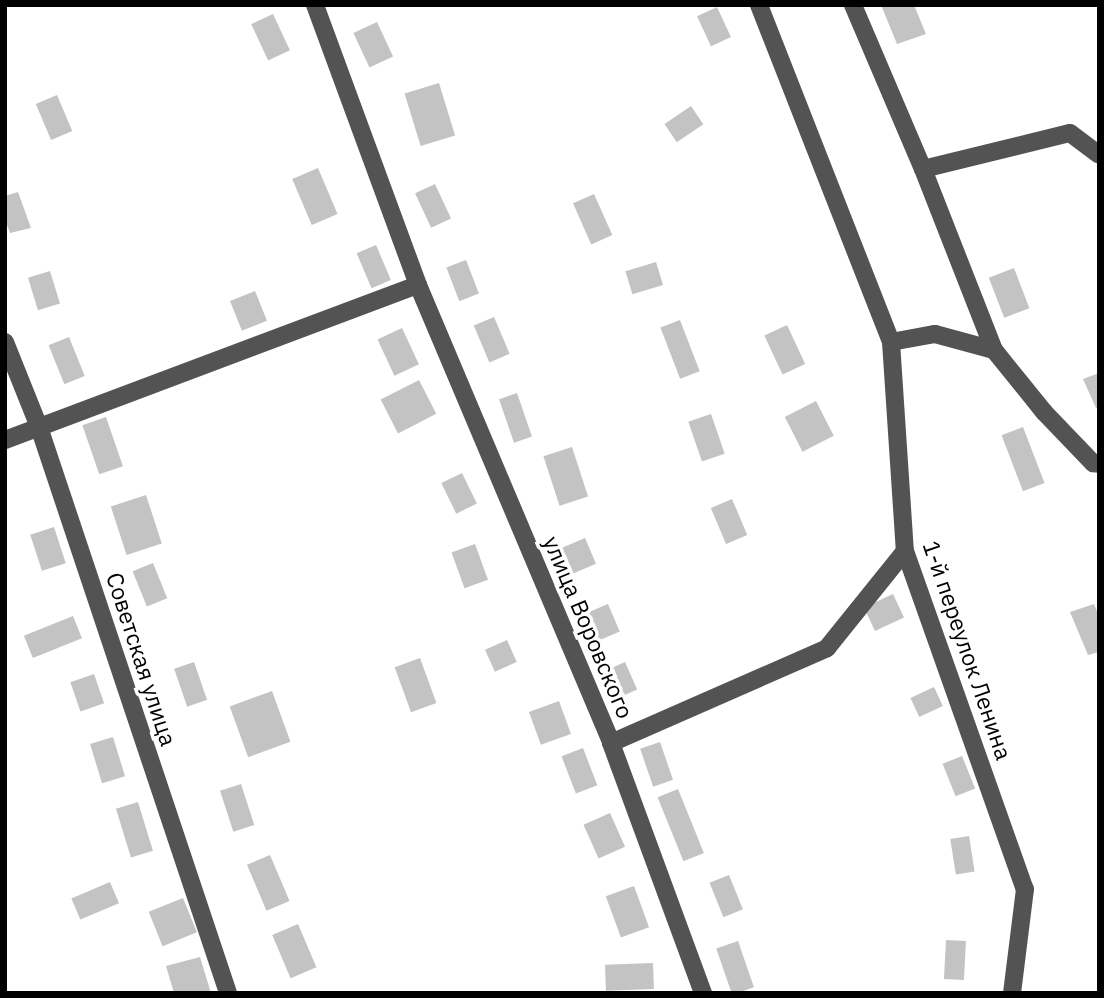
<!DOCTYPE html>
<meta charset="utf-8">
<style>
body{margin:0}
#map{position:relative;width:1104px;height:998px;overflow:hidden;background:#fff;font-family:"IBM Plex Sans",sans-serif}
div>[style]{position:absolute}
.building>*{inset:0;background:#c3c3c3;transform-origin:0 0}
.minor>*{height:18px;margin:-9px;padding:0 9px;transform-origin:9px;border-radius:9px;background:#535353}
span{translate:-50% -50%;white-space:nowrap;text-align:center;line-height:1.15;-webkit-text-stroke:7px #fff;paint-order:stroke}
.street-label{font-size:23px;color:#000}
.frame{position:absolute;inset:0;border:7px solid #000;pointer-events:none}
</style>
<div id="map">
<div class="building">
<div style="clip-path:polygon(881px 5px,914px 5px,926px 34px,897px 44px)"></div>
<div style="left:717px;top:7px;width:33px;height:22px;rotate:65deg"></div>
<div style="left:273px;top:14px;width:40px;height:24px;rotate:65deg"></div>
<div style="left:377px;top:22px;width:38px;height:26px;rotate:65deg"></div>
<div style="left:439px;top:83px;width:55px;height:36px;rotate:73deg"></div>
<div style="left:57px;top:95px;width:39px;height:23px;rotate:67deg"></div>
<div style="left:691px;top:106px;width:22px;height:32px;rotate:56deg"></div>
<div style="left:318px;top:168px;width:50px;height:28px;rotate:67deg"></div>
<div style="left:435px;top:184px;width:38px;height:22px;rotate:65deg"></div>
<div style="clip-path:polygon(18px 192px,31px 228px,10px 233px,5px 219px,5px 196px)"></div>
<div style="left:594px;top:194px;width:45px;height:23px;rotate:66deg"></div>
<div style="left:376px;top:245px;width:38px;height:21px;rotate:67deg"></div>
<div style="left:466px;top:260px;width:36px;height:21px;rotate:69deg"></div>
<div style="left:656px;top:262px;width:24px;height:32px;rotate:73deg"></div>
<div style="left:1014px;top:268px;width:43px;height:27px;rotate:69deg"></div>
<div style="left:50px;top:271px;width:34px;height:23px;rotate:73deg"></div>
<div style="left:255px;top:291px;width:32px;height:27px;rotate:68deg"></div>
<div style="left:494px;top:317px;width:40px;height:22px;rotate:67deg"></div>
<div style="left:680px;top:320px;width:55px;height:21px;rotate:69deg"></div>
<div style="left:787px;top:325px;width:43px;height:25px;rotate:65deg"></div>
<div style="left:402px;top:328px;width:40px;height:27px;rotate:65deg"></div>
<div style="left:69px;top:337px;width:42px;height:22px;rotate:68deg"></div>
<div style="clip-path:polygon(1099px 373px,1099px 406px,1096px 408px,1083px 379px)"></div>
<div style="left:419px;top:380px;width:38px;height:43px;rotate:63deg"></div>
<div style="left:517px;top:393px;width:46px;height:19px;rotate:71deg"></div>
<div style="left:816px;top:401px;width:39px;height:35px;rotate:63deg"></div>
<div style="left:711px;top:414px;width:42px;height:24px;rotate:71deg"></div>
<div style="left:106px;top:417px;width:52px;height:25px;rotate:71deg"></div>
<div style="left:1023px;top:427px;width:60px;height:23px;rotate:69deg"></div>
<div style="left:572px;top:447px;width:52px;height:30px;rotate:72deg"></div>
<div style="left:462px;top:473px;width:34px;height:23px;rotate:64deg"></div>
<div style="left:146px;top:495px;width:51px;height:37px;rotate:72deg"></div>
<div style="left:732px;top:499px;width:39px;height:23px;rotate:67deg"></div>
<div style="left:54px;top:527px;width:38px;height:25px;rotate:72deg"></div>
<div style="left:585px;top:538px;width:28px;height:30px;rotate:67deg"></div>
<div style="left:475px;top:544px;width:38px;height:25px;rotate:70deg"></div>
<div style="left:153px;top:563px;width:38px;height:22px;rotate:68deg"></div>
<div style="left:893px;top:594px;width:26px;height:32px;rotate:65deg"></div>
<div style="left:608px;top:604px;width:30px;height:27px;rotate:67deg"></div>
<div style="clip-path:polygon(1094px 604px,1099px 616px,1099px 652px,1088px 655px,1070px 612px)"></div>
<div style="left:73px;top:616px;width:24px;height:53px;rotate:68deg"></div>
<div style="left:507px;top:640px;width:24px;height:24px;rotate:66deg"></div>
<div style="left:420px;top:658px;width:48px;height:27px;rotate:70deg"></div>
<div style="left:194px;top:662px;width:40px;height:21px;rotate:71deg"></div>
<div style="left:625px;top:662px;width:30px;height:21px;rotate:66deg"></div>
<div style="left:94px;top:674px;width:31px;height:25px;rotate:71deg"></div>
<div style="left:934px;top:687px;width:21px;height:26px;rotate:65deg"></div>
<div style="left:272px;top:691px;width:54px;height:45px;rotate:70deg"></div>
<div style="left:559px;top:701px;width:35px;height:32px;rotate:70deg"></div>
<div style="left:113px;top:737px;width:41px;height:24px;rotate:73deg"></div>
<div style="left:660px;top:742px;width:40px;height:21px;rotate:71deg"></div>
<div style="left:583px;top:748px;width:40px;height:23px;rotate:69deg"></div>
<div style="left:962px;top:756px;width:35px;height:21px;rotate:68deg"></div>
<div style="left:241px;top:784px;width:43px;height:22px;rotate:72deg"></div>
<div style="left:678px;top:789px;width:69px;height:22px;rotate:68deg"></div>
<div style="left:138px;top:802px;width:51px;height:23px;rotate:73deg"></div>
<div style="left:610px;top:813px;width:37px;height:29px;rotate:66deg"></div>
<div style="left:969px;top:836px;width:36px;height:19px;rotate:81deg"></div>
<div style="left:270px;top:855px;width:50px;height:25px;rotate:67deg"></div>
<div style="left:729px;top:875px;width:37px;height:21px;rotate:68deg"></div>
<div style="left:110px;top:882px;width:23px;height:42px;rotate:67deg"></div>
<div style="left:634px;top:886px;width:44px;height:30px;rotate:70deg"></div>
<div style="left:183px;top:898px;width:37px;height:37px;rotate:68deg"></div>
<div style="left:298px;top:924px;width:47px;height:28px;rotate:67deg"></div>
<div style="left:946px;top:940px;width:20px;height:39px;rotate:3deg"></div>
<div style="left:738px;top:941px;width:49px;height:23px;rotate:71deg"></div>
<div style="clip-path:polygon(200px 957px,211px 993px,174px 993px,166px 966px)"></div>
<div style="left:653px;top:963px;width:26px;height:48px;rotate:88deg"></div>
</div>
<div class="minor">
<div style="left:315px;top:5px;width:298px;rotate:69.8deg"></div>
<div style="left:418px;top:285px;width:497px;rotate:67.1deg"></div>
<div style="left:611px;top:743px;width:266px;rotate:69.8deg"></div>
<div style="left:759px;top:5px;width:362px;rotate:68.6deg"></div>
<div style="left:891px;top:342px;width:209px;rotate:86.2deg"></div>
<div style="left:905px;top:551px;width:359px;rotate:70.5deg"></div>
<div style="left:1025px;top:889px;width:105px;rotate:97.1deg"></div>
<div style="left:853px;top:5px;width:178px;rotate:66.9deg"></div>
<div style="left:923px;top:169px;width:194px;rotate:68.6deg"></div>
<div style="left:923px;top:169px;width:151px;rotate:-13.8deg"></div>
<div style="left:1070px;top:133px;width:36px;rotate:37deg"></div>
<div style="left:5px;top:342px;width:92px;rotate:68.2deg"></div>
<div style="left:39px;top:427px;width:597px;rotate:71.53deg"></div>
<div style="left:891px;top:342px;width:45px;rotate:-10.3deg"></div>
<div style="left:935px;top:334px;width:61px;rotate:15.2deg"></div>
<div style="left:994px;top:350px;width:80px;rotate:51.1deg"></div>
<div style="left:1044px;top:412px;width:71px;rotate:46.1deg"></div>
<div style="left:1093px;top:463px;width:6px;rotate:9deg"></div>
<div style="left:5px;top:440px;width:441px;rotate:-20.6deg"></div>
<div style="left:611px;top:743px;width:236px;rotate:-23.7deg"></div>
<div style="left:827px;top:648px;width:124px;rotate:-51.2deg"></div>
</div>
<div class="street-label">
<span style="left:589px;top:627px;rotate:67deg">улица Воровского</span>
<span style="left:968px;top:650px;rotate:71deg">1-й переулок Ленина</span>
<span style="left:142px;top:659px;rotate:72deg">Советская улица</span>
</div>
<div class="frame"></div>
</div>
